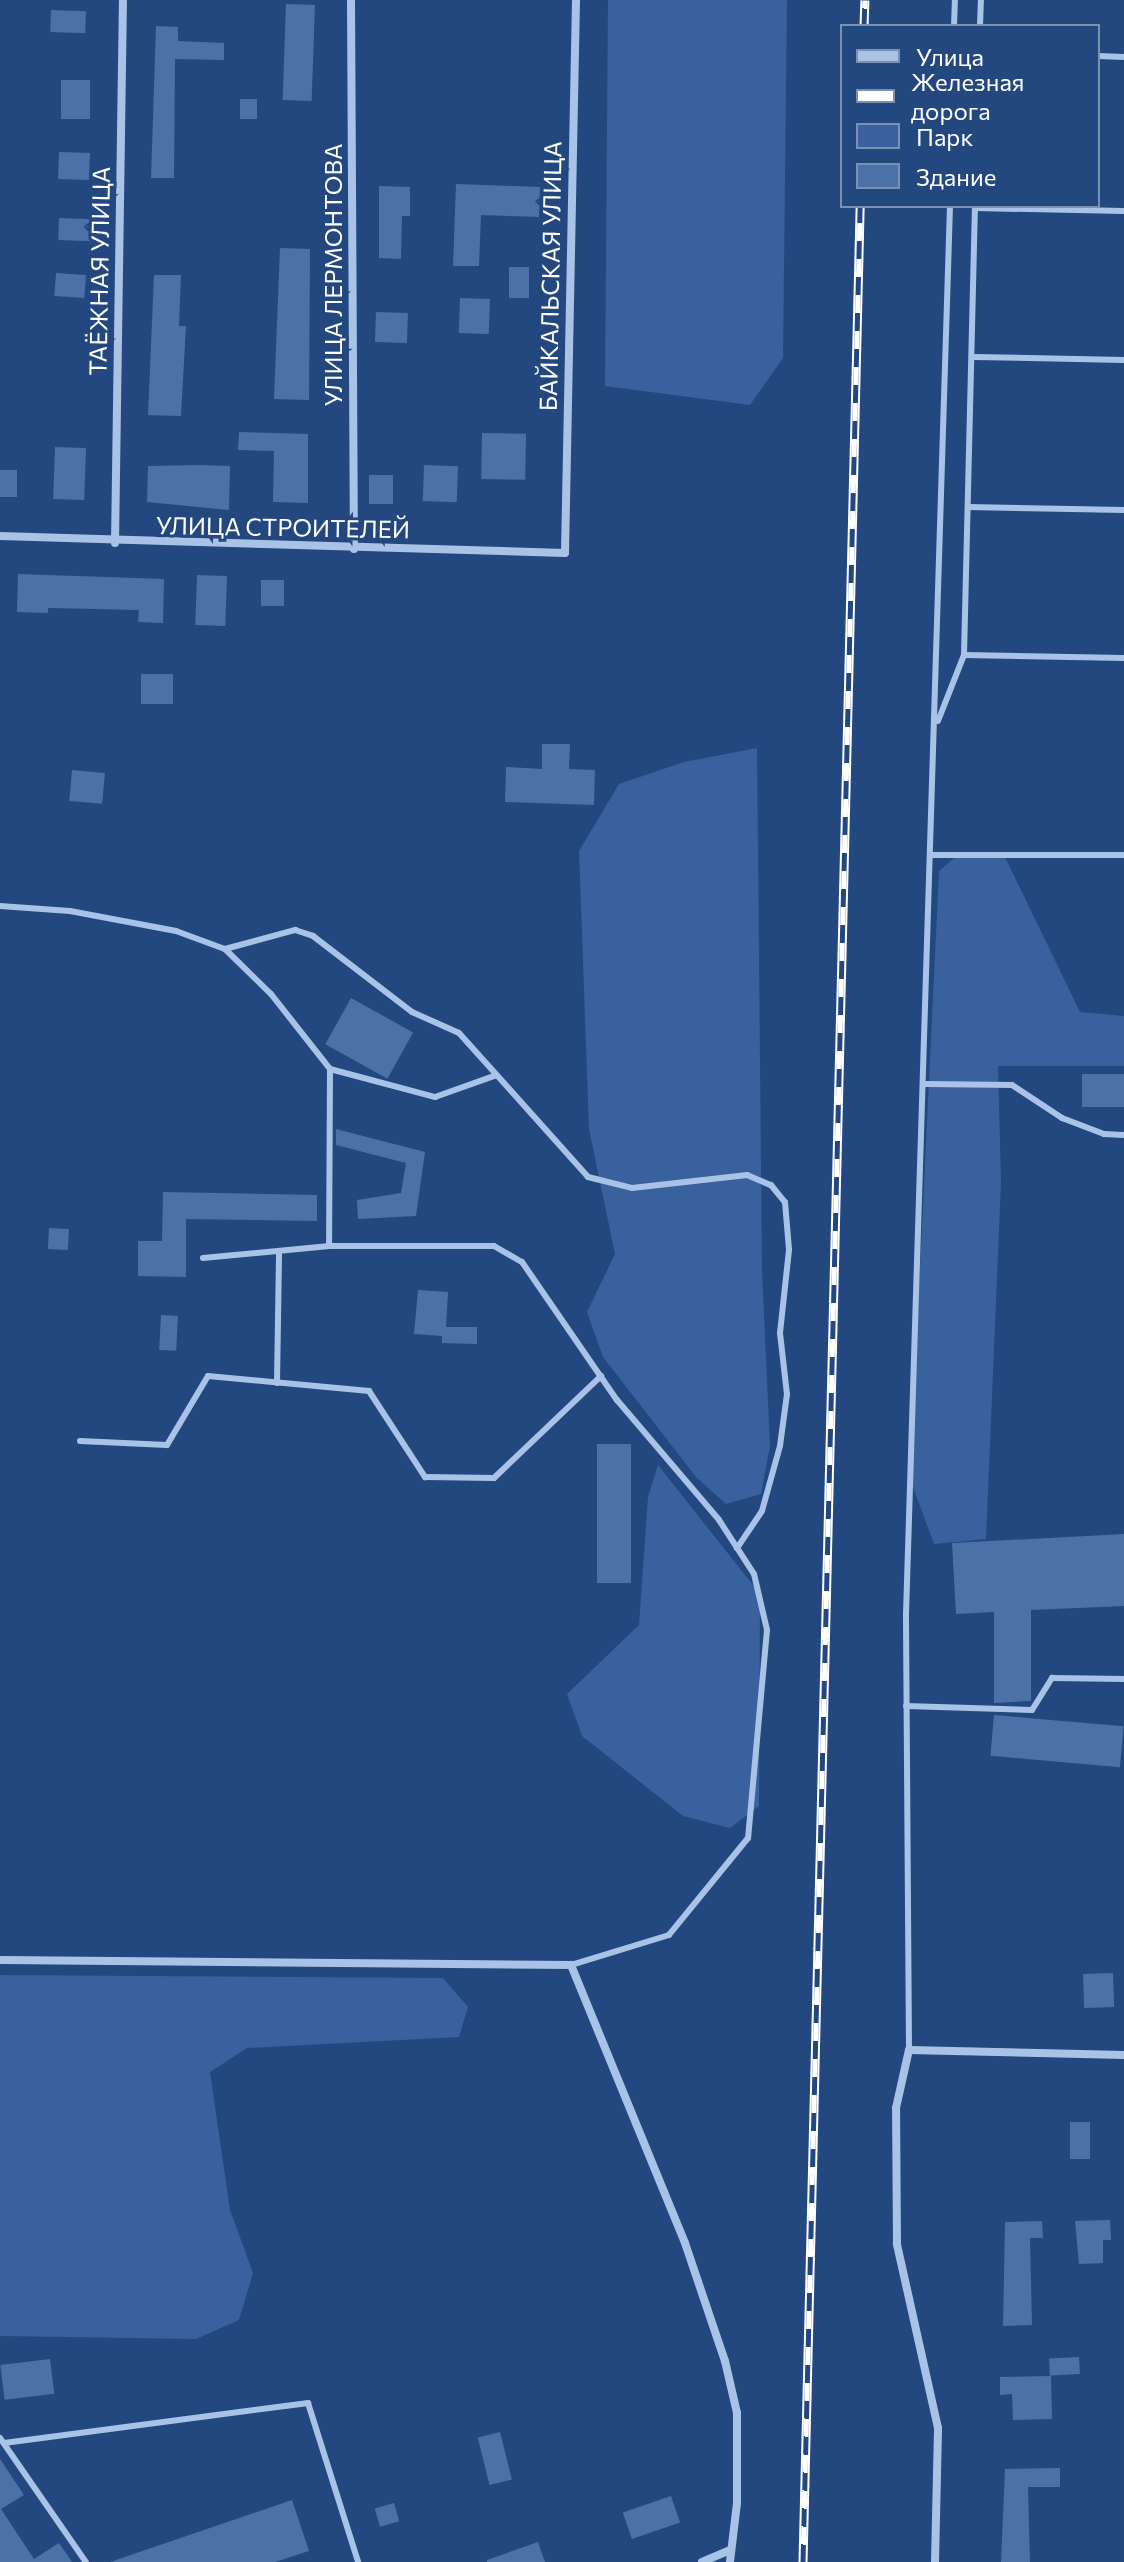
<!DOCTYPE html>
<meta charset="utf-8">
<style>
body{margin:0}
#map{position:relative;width:1124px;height:2562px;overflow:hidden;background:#23487f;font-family:Commissioner,sans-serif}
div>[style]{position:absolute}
.green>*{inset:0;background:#38619d}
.building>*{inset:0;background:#4c71a8;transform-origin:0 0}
.lane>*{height:6px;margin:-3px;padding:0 3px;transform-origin:3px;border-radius:3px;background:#a9c3e6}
.street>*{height:8px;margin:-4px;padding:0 4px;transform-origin:4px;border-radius:4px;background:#a9c3e6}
.rail>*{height:9px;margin-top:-4.5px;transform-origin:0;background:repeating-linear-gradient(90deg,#23487f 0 18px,#fff 0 36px);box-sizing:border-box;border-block:2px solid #fff}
span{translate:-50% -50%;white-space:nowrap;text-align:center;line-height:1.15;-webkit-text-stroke:6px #23487f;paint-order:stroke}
.street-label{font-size:24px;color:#fff}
.legend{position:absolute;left:840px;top:24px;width:260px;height:184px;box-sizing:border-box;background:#23487f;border:2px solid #7b91b2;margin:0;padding:10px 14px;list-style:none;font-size:24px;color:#fff}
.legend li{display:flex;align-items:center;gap:16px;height:40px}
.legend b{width:40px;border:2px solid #7b91b2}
</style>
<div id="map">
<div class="green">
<div style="clip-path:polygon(608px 0,787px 0,783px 358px,750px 405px,605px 386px)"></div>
<div style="clip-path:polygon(757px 748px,762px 1270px,770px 1446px,761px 1494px,726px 1504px,696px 1477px,603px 1357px,587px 1312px,615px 1254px,589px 1129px,579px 851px,619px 784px,684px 762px)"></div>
<div style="clip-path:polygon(960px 853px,1003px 853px,1080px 1012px,1124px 1016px,1124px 1066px,998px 1066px,1001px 1182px,986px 1539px,934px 1544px,910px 1479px,939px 871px)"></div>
<div style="clip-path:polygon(658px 1465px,760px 1594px,759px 1806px,730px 1828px,683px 1816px,582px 1736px,567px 1694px,639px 1625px,648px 1497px)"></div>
<div style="clip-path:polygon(0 1975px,443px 1978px,468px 2007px,459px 2037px,247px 2048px,210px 2072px,230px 2210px,253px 2273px,239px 2320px,196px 2339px,0 2336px)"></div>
</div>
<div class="building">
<div style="left:286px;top:4px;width:29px;height:96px;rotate:2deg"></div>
<div style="left:51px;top:10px;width:35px;height:22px;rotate:2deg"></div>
<div style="clip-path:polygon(156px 26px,178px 27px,178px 41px,224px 43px,224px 60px,175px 59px,174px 178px,151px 178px)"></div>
<div style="left:61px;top:80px;width:29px;height:39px"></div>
<div style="left:240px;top:99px;width:17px;height:20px"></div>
<div style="left:59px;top:152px;width:31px;height:27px;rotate:2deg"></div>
<div style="clip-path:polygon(456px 184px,540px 187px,539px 217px,481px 215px,479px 266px,453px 266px)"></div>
<div style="clip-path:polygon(379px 186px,410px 187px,410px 216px,402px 216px,401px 259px,379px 258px)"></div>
<div style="left:59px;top:218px;width:33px;height:22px;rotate:2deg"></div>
<div style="clip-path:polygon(280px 248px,310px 249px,309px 400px,274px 399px)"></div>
<div style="left:509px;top:267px;width:20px;height:31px"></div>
<div style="left:56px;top:273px;width:30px;height:23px;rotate:4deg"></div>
<div style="clip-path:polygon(154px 275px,181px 275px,179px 326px,186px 326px,181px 416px,148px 415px)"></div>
<div style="left:460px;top:298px;width:30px;height:35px;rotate:2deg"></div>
<div style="left:376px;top:312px;width:32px;height:30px;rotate:2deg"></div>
<div style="clip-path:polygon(239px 432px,308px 434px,308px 503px,273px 502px,274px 451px,238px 450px)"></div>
<div style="left:482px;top:433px;width:44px;height:46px;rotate:1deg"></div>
<div style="left:55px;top:447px;width:31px;height:52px;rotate:2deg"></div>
<div style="clip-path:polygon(200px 465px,230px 466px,229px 510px,147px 502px,148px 466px)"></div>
<div style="left:424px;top:465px;width:34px;height:36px;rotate:2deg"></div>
<div style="left:0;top:470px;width:17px;height:27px"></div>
<div style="left:369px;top:475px;width:24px;height:29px"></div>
<div style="clip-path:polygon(18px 574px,164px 579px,163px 623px,138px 622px,139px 610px,48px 608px,48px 613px,17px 612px)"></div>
<div style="left:197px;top:575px;width:30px;height:50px;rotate:2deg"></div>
<div style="left:261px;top:580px;width:23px;height:26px"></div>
<div style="left:141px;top:674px;width:32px;height:30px"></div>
<div style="clip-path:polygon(542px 744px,570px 744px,569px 769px,595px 770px,594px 805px,505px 802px,506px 767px,542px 769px)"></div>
<div style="left:72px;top:770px;width:33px;height:31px;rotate:5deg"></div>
<div style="left:351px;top:998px;width:71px;height:53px;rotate:29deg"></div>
<div style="left:1082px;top:1074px;width:42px;height:33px"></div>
<div style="clip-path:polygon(336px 1129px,425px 1152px,416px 1216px,358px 1219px,357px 1200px,401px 1193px,406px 1163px,336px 1145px)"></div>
<div style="clip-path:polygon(163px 1192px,317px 1195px,317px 1221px,186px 1219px,186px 1277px,138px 1276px,138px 1241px,162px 1241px)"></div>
<div style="left:49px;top:1228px;width:20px;height:21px;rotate:3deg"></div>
<div style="clip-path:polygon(418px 1290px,448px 1292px,446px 1327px,477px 1327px,477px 1344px,442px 1343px,442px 1336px,414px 1334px)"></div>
<div style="left:161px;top:1315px;width:17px;height:35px;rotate:3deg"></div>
<div style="left:597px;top:1444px;width:34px;height:139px"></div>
<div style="clip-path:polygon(1124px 1534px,1124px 1606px,1031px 1610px,1031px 1701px,994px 1703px,994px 1612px,956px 1614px,952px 1543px)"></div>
<div style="left:994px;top:1715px;width:130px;height:41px;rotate:5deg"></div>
<div style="left:1113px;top:1973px;width:34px;height:30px;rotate:88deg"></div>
<div style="left:1070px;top:2122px;width:20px;height:37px"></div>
<div style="clip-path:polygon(1110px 2220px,1111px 2240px,1103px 2240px,1103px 2263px,1079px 2264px,1075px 2221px)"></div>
<div style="clip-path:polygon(1042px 2221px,1043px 2238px,1030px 2238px,1032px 2325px,1003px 2326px,1005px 2222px)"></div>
<div style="left:1079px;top:2357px;width:17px;height:30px;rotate:87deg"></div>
<div style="left:50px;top:2359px;width:35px;height:50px;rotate:83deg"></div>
<div style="clip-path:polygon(1051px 2376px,1052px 2419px,1013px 2420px,1012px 2394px,1000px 2395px,1000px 2377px)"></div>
<div style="left:500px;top:2432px;width:49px;height:23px;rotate:76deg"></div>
<div style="clip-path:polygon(0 2459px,24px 2495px,1px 2509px,34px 2559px,59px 2543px,72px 2562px,0 2562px)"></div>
<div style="clip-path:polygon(1060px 2468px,1060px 2487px,1028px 2487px,1030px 2562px,1001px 2562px,1005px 2469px)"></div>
<div style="left:671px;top:2496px;width:28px;height:51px;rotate:71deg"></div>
<div style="clip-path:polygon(292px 2500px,309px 2551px,275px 2562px,110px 2562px)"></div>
<div style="left:394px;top:2503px;width:19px;height:20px;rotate:74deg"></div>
<div style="clip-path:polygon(538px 2542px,545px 2562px,487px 2562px,487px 2560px)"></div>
</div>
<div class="lane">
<div style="left:954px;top:26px;width:26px;rotate:-88deg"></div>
<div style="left:980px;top:26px;width:26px;rotate:-88deg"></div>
<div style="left:1098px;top:56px;width:26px;rotate:2deg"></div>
<div style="left:975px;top:208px;width:149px;rotate:1.2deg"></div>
<div style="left:973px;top:357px;width:151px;rotate:1.1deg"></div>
<div style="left:968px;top:507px;width:156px;rotate:1.1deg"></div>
<div style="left:964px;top:655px;width:160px;rotate:1.1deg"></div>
<div style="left:938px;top:721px;width:71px;rotate:-68.5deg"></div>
<div style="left:964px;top:655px;width:449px;rotate:-88.6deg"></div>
<div style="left:933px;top:855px;width:191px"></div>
<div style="left:0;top:906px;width:70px;rotate:4.1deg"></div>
<div style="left:70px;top:911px;width:108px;rotate:10.7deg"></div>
<div style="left:176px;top:931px;width:52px;rotate:20.2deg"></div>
<div style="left:225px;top:949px;width:64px;rotate:44.4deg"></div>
<div style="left:271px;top:994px;width:95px;rotate:51.8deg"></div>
<div style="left:330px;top:1069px;width:177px;rotate:90.3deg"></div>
<div style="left:225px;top:949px;width:73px;rotate:-15.2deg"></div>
<div style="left:295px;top:930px;width:19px;rotate:18deg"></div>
<div style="left:313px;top:936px;width:125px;rotate:37.5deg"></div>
<div style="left:412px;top:1012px;width:51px;rotate:24.1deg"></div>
<div style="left:459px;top:1033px;width:193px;rotate:48.1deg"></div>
<div style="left:588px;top:1177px;width:45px;rotate:14deg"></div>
<div style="left:632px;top:1188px;width:116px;rotate:-6.4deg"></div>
<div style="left:747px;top:1175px;width:26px;rotate:23deg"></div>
<div style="left:771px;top:1185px;width:22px;rotate:51deg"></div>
<div style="left:785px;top:1202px;width:48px;rotate:85.2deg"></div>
<div style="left:789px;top:1250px;width:83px;rotate:96.2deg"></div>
<div style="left:780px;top:1333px;width:61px;rotate:83.5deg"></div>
<div style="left:787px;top:1394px;width:52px;rotate:97.7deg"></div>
<div style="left:780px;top:1446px;width:67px;rotate:105.5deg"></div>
<div style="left:762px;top:1511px;width:45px;rotate:124deg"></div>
<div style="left:330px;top:1069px;width:109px;rotate:14.9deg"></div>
<div style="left:435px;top:1097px;width:63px;rotate:-19.6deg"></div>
<div style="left:925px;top:1084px;width:87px;rotate:0.7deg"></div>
<div style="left:1012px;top:1085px;width:60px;rotate:33.4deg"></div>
<div style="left:1062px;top:1118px;width:45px;rotate:20.9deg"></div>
<div style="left:1104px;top:1134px;width:20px;rotate:3deg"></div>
<div style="left:203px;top:1258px;width:127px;rotate:-5.4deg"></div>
<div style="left:329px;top:1246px;width:165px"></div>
<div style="left:494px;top:1246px;width:32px;rotate:30deg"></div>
<div style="left:522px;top:1262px;width:168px;rotate:55.5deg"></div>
<div style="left:617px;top:1400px;width:157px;rotate:49.6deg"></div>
<div style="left:719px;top:1520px;width:64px;rotate:57.1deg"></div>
<div style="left:754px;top:1574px;width:57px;rotate:76.9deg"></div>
<div style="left:767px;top:1630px;width:209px;rotate:95.2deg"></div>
<div style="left:748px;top:1838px;width:125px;rotate:129.2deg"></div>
<div style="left:669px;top:1935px;width:102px;rotate:163deg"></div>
<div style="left:277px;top:1383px;width:132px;rotate:-89.1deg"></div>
<div style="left:80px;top:1441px;width:87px;rotate:2.6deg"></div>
<div style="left:167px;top:1445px;width:80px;rotate:-59.3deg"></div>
<div style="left:208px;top:1376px;width:162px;rotate:5.3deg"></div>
<div style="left:369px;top:1391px;width:103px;rotate:56.9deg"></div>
<div style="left:425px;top:1477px;width:69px;rotate:0.8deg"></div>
<div style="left:494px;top:1478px;width:148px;rotate:-43.6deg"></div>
<div style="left:906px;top:1706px;width:126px;rotate:1.8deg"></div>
<div style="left:1032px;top:1710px;width:38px;rotate:-58deg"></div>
<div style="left:1052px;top:1678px;width:72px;rotate:0.8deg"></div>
<div style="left:909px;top:2050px;width:436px;rotate:-90.4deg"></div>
<div style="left:906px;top:1614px;width:1409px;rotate:-88.21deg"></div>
<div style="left:0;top:2438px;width:151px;rotate:55.3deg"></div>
<div style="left:4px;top:2443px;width:307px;rotate:-7.5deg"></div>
<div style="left:308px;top:2403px;width:167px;rotate:72.5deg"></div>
</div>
<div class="street">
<div style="left:351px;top:0;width:549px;rotate:89.69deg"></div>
<div style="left:0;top:536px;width:565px;rotate:1.72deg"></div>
<div style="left:565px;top:553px;width:553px;rotate:-88.86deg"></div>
<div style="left:115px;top:543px;width:543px;rotate:-89.16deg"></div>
<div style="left:0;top:1960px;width:571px;rotate:0.5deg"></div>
<div style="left:571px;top:1965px;width:300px;rotate:67.7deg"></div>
<div style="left:685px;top:2243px;width:125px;rotate:71.3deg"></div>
<div style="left:725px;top:2361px;width:53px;rotate:77deg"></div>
<div style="left:737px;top:2413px;width:90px;rotate:90deg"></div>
<div style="left:737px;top:2503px;width:59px;rotate:96.8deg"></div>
<div style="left:702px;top:2562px;width:30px;rotate:-23deg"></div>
<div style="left:935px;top:2562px;width:134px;rotate:-88.7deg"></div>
<div style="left:938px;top:2428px;width:189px;rotate:-102.6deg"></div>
<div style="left:897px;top:2244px;width:136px;rotate:-90.4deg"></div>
<div style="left:896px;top:2108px;width:59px;rotate:-77.4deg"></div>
<div style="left:909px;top:2050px;width:215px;rotate:1.3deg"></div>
</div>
<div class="rail">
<div style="left:864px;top:26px;width:26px;rotate:-88deg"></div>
<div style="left:803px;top:2562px;width:2357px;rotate:-88.61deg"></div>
</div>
<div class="street-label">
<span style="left:99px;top:271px;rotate:-89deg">ТАЁЖНАЯ УЛИЦА</span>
<span style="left:333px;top:275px;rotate:-90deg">УЛИЦА ЛЕРМОНТОВА</span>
<span style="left:550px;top:276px;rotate:-89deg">БАЙКАЛЬСКАЯ УЛИЦА</span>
<span style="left:283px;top:527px;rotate:1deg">УЛИЦА СТРОИТЕЛЕЙ</span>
</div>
<ul class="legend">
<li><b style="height:10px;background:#a9c3e6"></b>Улица</li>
<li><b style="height:10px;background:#fff"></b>Железная дорога</li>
<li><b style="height:22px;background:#38619d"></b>Парк</li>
<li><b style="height:22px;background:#4c71a8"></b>Здание</li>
</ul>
</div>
